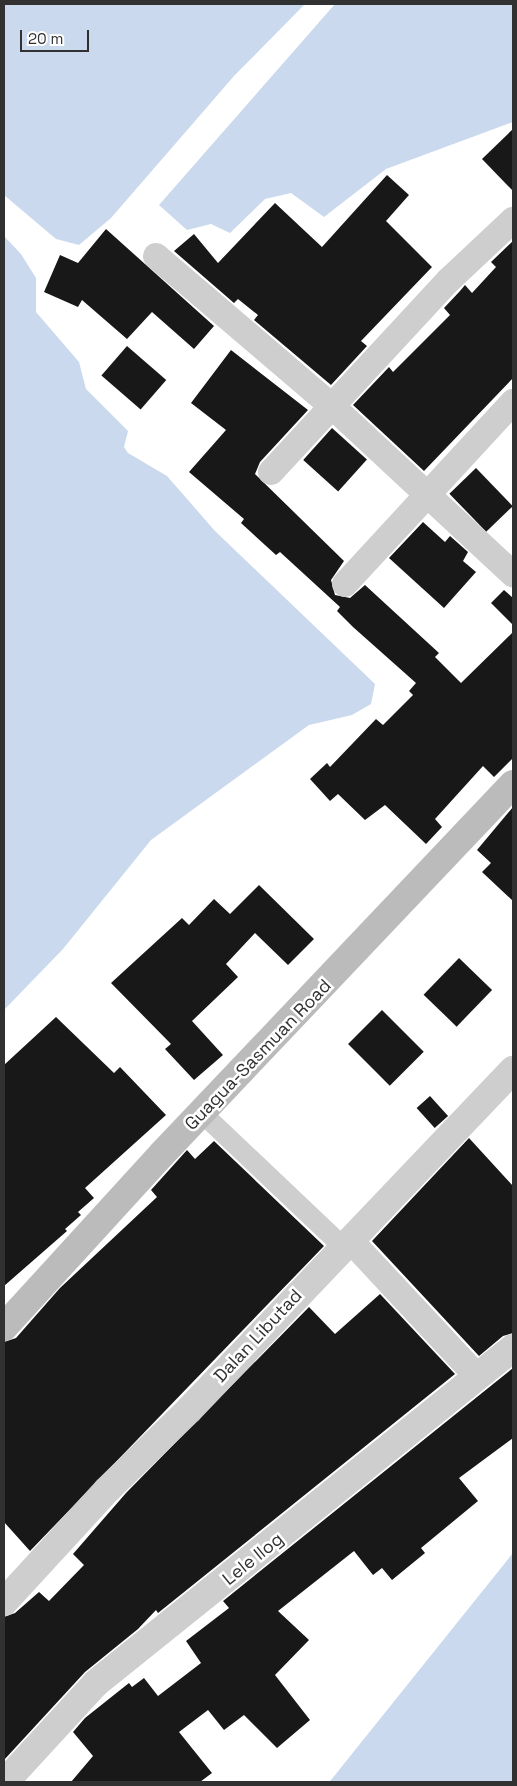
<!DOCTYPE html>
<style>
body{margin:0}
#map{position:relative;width:517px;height:1786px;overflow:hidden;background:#fff;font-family:"Space Grotesk",sans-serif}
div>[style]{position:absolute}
.water>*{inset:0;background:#cad9ee}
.building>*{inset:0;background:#181818;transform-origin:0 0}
.pedestrian>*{height:20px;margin:-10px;padding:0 10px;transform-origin:10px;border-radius:10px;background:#cecece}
.minor>*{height:26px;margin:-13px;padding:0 13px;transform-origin:13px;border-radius:13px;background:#cecece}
.tertiary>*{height:28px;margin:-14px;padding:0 14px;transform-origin:14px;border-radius:14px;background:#cecece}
.secondary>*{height:28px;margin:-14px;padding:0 14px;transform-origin:14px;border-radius:14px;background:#bbb}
span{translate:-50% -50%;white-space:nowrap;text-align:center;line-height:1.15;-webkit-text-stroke:5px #fff;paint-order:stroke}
.street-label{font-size:18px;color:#313131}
.frame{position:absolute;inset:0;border:5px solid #313131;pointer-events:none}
.scale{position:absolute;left:20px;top:30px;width:69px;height:22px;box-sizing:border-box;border:2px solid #313131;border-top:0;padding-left:6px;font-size:15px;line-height:18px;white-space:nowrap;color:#313131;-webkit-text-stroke:4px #fff;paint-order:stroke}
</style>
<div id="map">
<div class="water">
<div style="clip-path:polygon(4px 4px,305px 4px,234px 76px,111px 218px,79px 245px,56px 239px,4px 195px)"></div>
<div style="clip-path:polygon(335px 4px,513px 4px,513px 122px,386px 169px,324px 217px,291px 193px,265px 199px,230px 233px,211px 224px,187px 230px,159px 205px)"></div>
<div style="clip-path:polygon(4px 236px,21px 254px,36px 278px,36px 312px,79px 362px,86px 389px,128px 431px,124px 447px,128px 453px,167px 476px,215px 531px,375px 684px,371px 704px,352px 715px,309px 725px,151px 840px,63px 949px,4px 1010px)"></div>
<div style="clip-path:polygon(513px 1553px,513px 1782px,329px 1782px,331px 1780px)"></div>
</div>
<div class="building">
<div style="clip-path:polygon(513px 129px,513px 191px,482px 159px)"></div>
<div style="clip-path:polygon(387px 175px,409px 195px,386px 221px,432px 267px,361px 341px,367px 346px,331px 385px,254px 320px,258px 315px,238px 299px,234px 303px,174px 251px,194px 234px,218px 263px,275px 203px,322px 247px)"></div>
<div style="clip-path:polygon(106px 229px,214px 326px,194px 349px,152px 312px,127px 339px,82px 300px,78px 307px,44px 292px,60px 255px,78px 263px)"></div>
<div style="clip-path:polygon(513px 241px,513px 378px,424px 471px,353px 405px,389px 367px,393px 372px,450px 315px,444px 308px,460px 291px,465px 285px,472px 293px,496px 267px,491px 262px)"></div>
<div style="left:127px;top:346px;width:52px;height:39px;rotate:41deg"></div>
<div style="clip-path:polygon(231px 350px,308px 410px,260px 462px,255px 474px,344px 561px,331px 580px,335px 595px,350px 598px,365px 585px,439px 653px,435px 657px,461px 683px,513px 632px,513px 758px,494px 777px,483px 766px,435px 819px,442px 827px,426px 844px,385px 805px,365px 820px,338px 794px,330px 801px,310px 779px,327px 763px,330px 767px,376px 719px,383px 725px,413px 695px,409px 691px,416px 683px,353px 627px,337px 611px,340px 607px,280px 552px,276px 555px,241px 523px,244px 519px,189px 472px,226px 430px,191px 403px)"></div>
<div style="left:332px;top:428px;width:47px;height:43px;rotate:42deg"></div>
<div style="left:476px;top:468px;width:53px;height:37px;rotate:46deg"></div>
<div style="clip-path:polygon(423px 522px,445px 542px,450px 536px,468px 552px,463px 561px,476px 572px,444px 608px,389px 558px)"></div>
<div style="clip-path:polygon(504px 590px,513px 598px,513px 625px,491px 603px)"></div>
<div style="clip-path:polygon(513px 807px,513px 901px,482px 872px,491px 863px,477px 850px)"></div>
<div style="clip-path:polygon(259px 885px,314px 939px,288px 965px,255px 933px,226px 964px,238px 977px,192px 1021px,223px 1055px,194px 1080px,165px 1049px,171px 1044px,111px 983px,182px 918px,189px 925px,214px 899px,230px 914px)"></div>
<div style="left:459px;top:958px;width:46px;height:51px;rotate:44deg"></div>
<div style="left:382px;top:1010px;width:59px;height:48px;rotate:45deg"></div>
<div style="clip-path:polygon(56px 1017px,114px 1073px,120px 1067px,166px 1115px,85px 1188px,94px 1198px,78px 1212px,81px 1215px,65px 1229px,67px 1231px,4px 1286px,4px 1065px)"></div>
<div style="left:430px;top:1096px;width:27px;height:18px;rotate:48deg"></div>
<div style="clip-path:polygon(469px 1138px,513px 1186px,513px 1333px,503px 1336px,479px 1356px,372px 1241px)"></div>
<div style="clip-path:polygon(214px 1141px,324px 1246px,30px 1551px,4px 1522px,4px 1342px,16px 1338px,60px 1288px,157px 1197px,151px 1190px,187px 1150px,195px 1159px)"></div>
<div style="clip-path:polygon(380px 1294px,455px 1374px,158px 1613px,156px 1610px,138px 1629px,85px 1672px,4px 1760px,4px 1617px,15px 1613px,39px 1592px,49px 1601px,84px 1565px,73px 1554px,126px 1493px,309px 1307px,335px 1334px)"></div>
<div style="clip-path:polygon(513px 1368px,513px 1438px,459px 1478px,478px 1501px,421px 1548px,425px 1553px,392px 1580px,382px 1568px,373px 1575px,354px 1551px,278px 1611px,309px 1640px,275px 1675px,310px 1720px,277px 1748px,244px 1715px,224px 1730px,208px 1710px,179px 1732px,212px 1773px,200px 1782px,71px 1782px,93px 1756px,73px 1732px,85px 1718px,129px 1683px,132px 1687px,144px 1678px,158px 1696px,201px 1663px,186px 1641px,229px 1608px,223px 1601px)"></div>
</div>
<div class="pedestrian">
<div style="left:203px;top:1114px;width:193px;rotate:43.5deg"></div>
</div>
<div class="minor">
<div style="left:156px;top:256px;width:233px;rotate:40.5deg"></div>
<div style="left:333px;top:407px;width:246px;rotate:42.9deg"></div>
<div style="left:271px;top:472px;width:262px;rotate:-47.2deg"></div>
<div style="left:449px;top:280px;width:88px;rotate:-43.2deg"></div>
<div style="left:345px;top:584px;width:248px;rotate:-47.3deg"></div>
<div style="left:351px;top:1241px;width:185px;rotate:47deg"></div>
</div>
<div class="tertiary">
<div style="left:4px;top:1602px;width:152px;rotate:-47.4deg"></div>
<div style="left:107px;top:1490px;width:115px;rotate:-44.3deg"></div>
<div style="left:189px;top:1410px;width:470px;rotate:-46.4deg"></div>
<div style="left:5px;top:1782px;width:134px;rotate:-47.4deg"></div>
<div style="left:96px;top:1683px;width:535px;rotate:-38.78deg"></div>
</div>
<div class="secondary">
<div style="left:4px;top:1327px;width:234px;rotate:-47.6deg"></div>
<div style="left:162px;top:1154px;width:510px;rotate:-46.51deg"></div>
</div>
<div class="street-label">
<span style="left:258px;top:1055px;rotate:-46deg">Guagua-Sasmuan Road</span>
<span style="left:258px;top:1336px;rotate:-47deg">Dalan Libutad</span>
<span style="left:253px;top:1559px;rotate:-39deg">Lele Ilog</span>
</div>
<div class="frame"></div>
<div class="scale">20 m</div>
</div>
